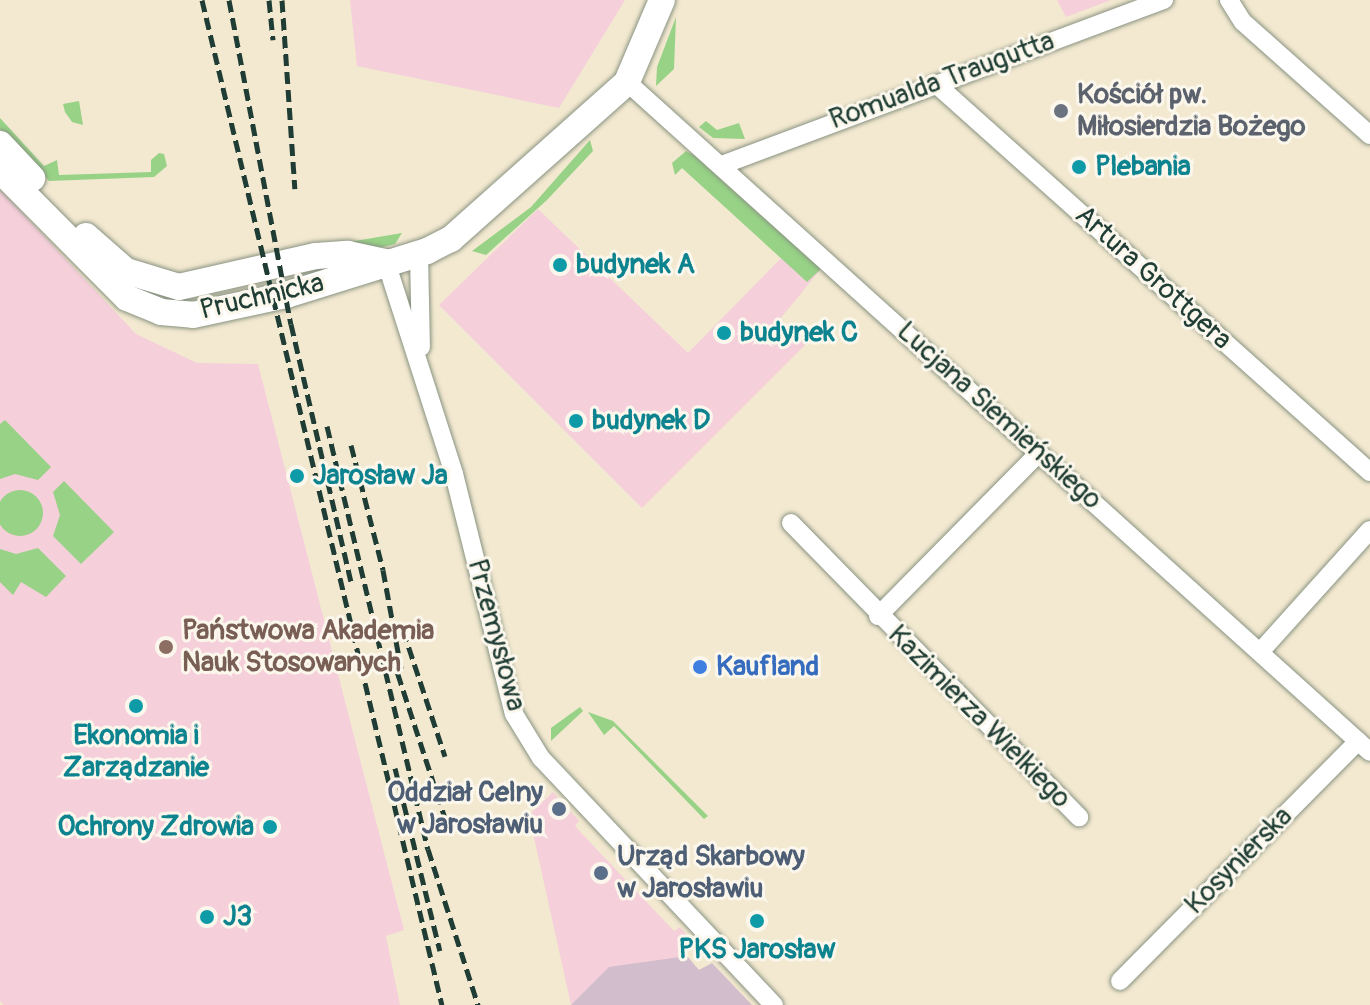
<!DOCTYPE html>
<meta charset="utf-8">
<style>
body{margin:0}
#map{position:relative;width:1370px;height:1005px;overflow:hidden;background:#f3e9d0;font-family:Pangolin,sans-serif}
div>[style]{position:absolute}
.built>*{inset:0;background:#f5cfda}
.industrial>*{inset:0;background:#d1bdcb}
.green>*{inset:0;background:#97d286}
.round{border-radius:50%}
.roads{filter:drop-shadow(0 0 2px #899382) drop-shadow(0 0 2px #899382)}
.street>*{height:18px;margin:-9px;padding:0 9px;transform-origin:9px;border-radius:9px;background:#fff}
.secondary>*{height:26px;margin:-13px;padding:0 13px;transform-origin:13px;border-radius:13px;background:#fff}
.rail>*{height:5px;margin-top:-2.5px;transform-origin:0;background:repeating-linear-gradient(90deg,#1f3d34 0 12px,transparent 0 18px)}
.dots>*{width:22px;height:22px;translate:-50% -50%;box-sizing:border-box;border:4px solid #fbf7ec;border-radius:50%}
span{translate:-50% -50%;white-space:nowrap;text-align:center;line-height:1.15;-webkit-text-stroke:6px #fbf7ec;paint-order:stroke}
.street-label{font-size:28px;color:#1f3d34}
.worship-label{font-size:28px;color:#5b616d;font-weight:700}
.left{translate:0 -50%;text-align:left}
.culture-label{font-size:28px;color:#0d838f;font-weight:700}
.right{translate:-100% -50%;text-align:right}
.education-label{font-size:28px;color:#785e54;font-weight:700}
.shop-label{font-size:28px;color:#366cbe;font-weight:700}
.service-label{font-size:28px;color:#4e5e75;font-weight:700}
</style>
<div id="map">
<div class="built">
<div style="clip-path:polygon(350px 0,625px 0,559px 108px,357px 66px)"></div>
<div style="clip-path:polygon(1057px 0,1111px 0,1066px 17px)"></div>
<div style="clip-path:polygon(0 189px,136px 334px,197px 363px,258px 364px,404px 930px,386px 936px,400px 1005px,4px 1005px,0 1001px)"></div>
<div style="clip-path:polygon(538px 209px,688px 353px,794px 245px,821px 269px,780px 319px,805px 345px,642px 508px,439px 305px)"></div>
<div style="clip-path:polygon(553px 792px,579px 821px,575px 826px,586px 838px,674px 931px,680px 927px,694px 943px,679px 961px,609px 968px,571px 1005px,529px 815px)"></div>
</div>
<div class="industrial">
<div style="clip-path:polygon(687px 956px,699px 970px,712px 963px,752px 1005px,571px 1005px,609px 967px)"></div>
</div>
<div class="green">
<div style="clip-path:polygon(676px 17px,674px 69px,656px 86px,657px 67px)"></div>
<div style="clip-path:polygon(79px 101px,83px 125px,72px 122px,65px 112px,63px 104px)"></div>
<div style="clip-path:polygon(0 118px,44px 166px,57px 160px,59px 175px,151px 172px,151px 160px,159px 153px,164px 154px,167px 166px,154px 177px,49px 181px,0 129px)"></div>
<div style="clip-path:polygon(706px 121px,717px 130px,739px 123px,745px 139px,713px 138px,699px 127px)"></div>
<div style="clip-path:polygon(590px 140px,593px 151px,547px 200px,486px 255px,472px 251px,531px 207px)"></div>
<div style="clip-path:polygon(686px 151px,695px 156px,821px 269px,807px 282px,682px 168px,675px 175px,672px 163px)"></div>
<div style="clip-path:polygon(402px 233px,395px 244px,375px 249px,343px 243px)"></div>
<div style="clip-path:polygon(5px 420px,51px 467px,38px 480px,15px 474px,0 479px,0 424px)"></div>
<div style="clip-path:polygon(64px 481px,114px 532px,81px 564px,53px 536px,60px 515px,53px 492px)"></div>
<div class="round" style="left:-3px;top:490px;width:46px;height:46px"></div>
<div style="clip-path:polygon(38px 548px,66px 576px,46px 597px,21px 582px,13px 595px,0 582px,0 549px,16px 554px)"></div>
<div style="clip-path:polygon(580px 707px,583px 711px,551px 741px,551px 728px)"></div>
<div style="clip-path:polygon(588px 712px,613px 721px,708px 816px,704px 819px,614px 726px,604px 735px)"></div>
</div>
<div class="roads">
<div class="street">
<div style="left:1229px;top:0;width:26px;rotate:58deg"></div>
<div style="left:1243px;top:22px;width:170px;rotate:41.7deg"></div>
<div style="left:627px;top:82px;width:1000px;rotate:42.04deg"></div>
<div style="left:936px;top:84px;width:582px;rotate:41.8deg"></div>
<div style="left:722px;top:165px;width:472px;rotate:-20.5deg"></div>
<div style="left:419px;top:254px;width:93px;rotate:88.8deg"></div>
<div style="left:386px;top:262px;width:223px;rotate:72.2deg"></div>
<div style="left:454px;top:474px;width:247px;rotate:76deg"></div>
<div style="left:514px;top:714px;width:52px;rotate:58.5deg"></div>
<div style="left:541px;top:758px;width:340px;rotate:46.7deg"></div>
<div style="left:791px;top:523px;width:412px;rotate:45.6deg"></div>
<div style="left:878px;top:616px;width:229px;rotate:-45.4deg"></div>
<div style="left:1260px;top:652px;width:164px;rotate:-48deg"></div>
<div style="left:1120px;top:981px;width:338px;rotate:-45.2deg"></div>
</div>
<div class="secondary">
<div style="left:0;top:144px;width:47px;rotate:46.7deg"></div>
<div style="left:0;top:170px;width:180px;rotate:45.2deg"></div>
<div style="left:127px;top:298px;width:37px;rotate:22deg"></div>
<div style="left:161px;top:312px;width:32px;rotate:5deg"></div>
<div style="left:193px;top:315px;width:95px;rotate:-12.1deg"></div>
<div style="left:286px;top:295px;width:148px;rotate:-17.3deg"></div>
<div style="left:427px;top:251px;width:27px;rotate:-27deg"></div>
<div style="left:451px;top:239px;width:236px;rotate:-41.7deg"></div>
<div style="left:627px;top:82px;width:89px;rotate:-66.9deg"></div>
<div style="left:86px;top:236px;width:53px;rotate:41.2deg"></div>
<div style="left:126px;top:271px;width:55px;rotate:16.8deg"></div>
<div style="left:179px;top:287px;width:140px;rotate:-12.8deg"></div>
<div style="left:316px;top:256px;width:32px;rotate:-4deg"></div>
<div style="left:348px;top:254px;width:39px;rotate:12deg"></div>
</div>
</div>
<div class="rail">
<div style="left:202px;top:0;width:1033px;rotate:76.57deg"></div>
<div style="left:229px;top:0;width:330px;rotate:79.2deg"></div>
<div style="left:291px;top:324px;width:264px;rotate:76.9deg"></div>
<div style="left:269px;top:0;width:40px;rotate:84.3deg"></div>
<div style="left:282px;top:0;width:189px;rotate:86.1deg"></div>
<div style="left:327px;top:426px;width:435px;rotate:76.6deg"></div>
<div style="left:428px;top:849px;width:164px;rotate:72.2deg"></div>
<div style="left:351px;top:445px;width:129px;rotate:75.6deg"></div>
<div style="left:383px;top:570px;width:100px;rotate:79.6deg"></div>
<div style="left:403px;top:630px;width:133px;rotate:71.6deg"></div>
<div style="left:392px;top:656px;width:180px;rotate:71.9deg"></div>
<div style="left:395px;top:768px;width:188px;rotate:76.2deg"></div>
</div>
<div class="dots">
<div style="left:1061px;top:111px;background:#6b7280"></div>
<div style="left:1079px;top:167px;background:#0f9aa8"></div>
<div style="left:560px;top:265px;background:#0f9aa8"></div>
<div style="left:724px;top:333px;background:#0f9aa8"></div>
<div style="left:576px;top:421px;background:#0f9aa8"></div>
<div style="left:297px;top:476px;background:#0f9aa8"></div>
<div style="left:166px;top:647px;background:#8d6e63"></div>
<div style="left:700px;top:667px;background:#3f7fe0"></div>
<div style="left:136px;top:706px;background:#0f9aa8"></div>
<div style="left:559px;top:809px;background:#5c6f8a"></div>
<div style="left:270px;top:827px;background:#0f9aa8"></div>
<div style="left:601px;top:873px;background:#5c6f8a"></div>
<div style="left:207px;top:917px;background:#0f9aa8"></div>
<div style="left:757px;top:921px;background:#0f9aa8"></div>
</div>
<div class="street-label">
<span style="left:942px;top:81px;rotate:-20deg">Romualda Traugutta</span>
<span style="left:1153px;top:278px;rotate:42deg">Artura Grottgera</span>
<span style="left:262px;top:297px;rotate:-13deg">Pruchnicka</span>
<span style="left:999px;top:416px;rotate:42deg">Lucjana Siemieńskiego</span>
<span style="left:496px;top:635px;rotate:75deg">Przemysłowa</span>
<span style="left:979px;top:717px;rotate:45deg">Kazimierza Wielkiego</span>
<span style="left:1239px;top:861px;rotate:-45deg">Kosynierska</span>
</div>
<div class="worship-label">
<span class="left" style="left:1077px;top:111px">Kościół pw.<br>Miłosierdzia Bożego</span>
</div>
<div class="culture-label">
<span class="left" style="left:1095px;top:167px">Plebania</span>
<span class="left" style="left:576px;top:265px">budynek A</span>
<span class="left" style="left:740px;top:333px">budynek C</span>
<span class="left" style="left:592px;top:421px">budynek D</span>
<span class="left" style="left:313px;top:476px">Jarosław Ja</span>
<span style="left:136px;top:752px">Ekonomia i<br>Zarządzanie</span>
<span class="right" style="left:254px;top:827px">Ochrony Zdrowia</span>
<span class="left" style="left:223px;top:917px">J3</span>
<span style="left:757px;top:950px">PKS Jarosław</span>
</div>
<div class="education-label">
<span class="left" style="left:182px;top:647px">Państwowa Akademia<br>Nauk Stosowanych</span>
</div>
<div class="shop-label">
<span class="left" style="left:716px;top:667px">Kaufland</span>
</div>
<div class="service-label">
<span class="right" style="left:543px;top:809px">Oddział Celny<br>w Jarosławiu</span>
<span class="left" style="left:617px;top:873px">Urząd Skarbowy<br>w Jarosławiu</span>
</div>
</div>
